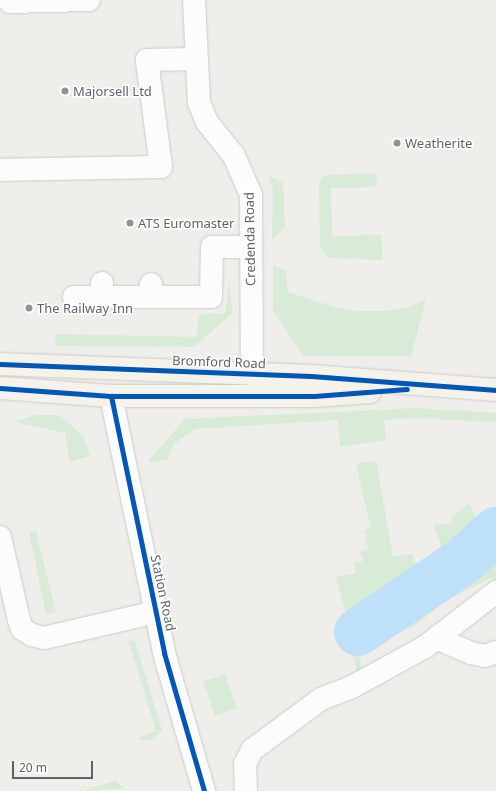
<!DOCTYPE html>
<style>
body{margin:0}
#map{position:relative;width:496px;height:791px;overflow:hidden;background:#efeeea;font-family:"Noto Sans",sans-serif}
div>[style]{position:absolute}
.green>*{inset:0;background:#d8ebd6;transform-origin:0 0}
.river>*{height:48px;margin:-24px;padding:0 24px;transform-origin:24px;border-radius:24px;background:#bfe0f9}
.roads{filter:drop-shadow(0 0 1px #cbcccc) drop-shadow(0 0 1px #cbcccc)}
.minor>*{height:22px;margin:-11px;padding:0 11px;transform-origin:11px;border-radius:11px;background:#fdfcfc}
.major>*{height:22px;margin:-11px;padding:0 11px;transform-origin:11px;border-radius:11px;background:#f4f2e9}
.cycleway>*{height:5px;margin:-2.5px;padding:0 2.5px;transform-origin:2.5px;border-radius:2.5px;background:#0057b8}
.dots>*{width:11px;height:11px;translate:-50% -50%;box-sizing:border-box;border:2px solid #fff;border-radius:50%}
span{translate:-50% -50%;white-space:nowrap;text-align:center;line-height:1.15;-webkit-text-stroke:3px #fff;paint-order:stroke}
.poi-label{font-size:13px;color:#5f6368}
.left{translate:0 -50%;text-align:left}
.street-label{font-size:13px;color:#5f6368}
.scale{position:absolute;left:12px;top:761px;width:81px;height:18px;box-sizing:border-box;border:2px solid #5f6368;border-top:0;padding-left:5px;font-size:12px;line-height:14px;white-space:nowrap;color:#5f6368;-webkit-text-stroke:3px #fff;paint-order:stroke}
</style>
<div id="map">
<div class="green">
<div style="clip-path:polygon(376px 173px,377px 187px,331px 188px,332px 236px,381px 235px,383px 260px,328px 258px,320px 247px,319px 182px,325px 175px)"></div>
<div style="clip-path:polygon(269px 176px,283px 182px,285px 227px,272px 240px,273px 189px)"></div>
<div style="clip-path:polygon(273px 266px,286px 270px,288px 292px,331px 306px,355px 311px,384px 311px,407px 308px,426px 299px,411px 356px,303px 356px,273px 310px)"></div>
<div style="clip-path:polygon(229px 282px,233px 313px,193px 347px,55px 346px,56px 334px,196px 337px,199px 314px,225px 313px)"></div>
<div style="clip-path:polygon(415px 408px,496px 413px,496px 422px,415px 418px,384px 420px,386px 440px,340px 447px,338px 420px,195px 429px,174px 444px,168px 459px,150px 463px,149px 460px,185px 419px)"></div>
<div style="clip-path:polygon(36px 415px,59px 415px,84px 437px,90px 456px,70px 462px,65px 433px,14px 422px)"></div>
<div style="clip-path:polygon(376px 460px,393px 557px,412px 554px,420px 577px,444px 556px,434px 525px,452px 523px,452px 517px,469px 503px,480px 526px,496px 511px,496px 581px,491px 578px,444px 602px,415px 626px,360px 649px,361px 674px,358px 675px,352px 654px,356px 653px,336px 577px,356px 573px,354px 563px,363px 561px,360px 552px,368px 549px,364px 530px,371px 528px,356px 464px)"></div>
<div style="clip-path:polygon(36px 531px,56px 612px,46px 614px,29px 532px)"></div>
<div style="clip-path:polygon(128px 640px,135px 641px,162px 730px,151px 740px,140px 740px,139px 737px,156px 731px)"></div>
<div style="left:225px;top:674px;width:36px;height:23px;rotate:71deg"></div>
<div style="clip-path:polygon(116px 781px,124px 788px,86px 791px,86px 789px)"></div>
</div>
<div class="river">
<div style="left:358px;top:632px;width:127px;rotate:-34.1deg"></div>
<div style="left:463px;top:561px;width:45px;rotate:-42.3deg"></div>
</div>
<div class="roads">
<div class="minor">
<div style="left:194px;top:0;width:103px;rotate:87.2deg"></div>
<div style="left:199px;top:103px;width:21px;rotate:67deg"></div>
<div style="left:207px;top:122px;width:43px;rotate:51.5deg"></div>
<div style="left:234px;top:156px;width:43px;rotate:66.4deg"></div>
<div style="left:251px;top:195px;width:179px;rotate:89.7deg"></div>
<div style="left:10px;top:2px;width:79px;rotate:-1.5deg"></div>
<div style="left:0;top:170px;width:161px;rotate:-1.1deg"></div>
<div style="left:161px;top:167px;width:108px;rotate:-97.5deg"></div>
<div style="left:147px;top:60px;width:50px;rotate:-1.1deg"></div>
<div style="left:74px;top:297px;width:27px"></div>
<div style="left:101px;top:297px;width:14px;rotate:-86deg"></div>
<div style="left:101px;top:297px;width:48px"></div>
<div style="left:149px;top:297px;width:13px;rotate:-81deg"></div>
<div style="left:149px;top:297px;width:62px"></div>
<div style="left:211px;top:297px;width:50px;rotate:-88.9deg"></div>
<div style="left:212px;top:247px;width:39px"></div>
<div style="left:111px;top:396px;width:262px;rotate:78.3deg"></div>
<div style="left:164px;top:653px;width:144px;rotate:73.8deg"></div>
<div style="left:0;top:537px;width:85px;rotate:77.1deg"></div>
<div style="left:19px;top:620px;width:9px;rotate:72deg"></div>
<div style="left:22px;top:629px;width:12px;rotate:31deg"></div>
<div style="left:32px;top:635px;width:12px;rotate:14deg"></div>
<div style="left:44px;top:638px;width:115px;rotate:-13.1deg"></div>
<div style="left:436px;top:638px;width:38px;rotate:23deg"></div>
<div style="left:471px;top:653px;width:14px;rotate:12deg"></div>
<div style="left:485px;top:656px;width:12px;rotate:-20deg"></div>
<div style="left:246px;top:791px;width:27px;rotate:-92deg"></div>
<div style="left:245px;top:764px;width:16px;rotate:-63deg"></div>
<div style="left:252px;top:750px;width:86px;rotate:-36.5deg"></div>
<div style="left:321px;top:699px;width:31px;rotate:-21deg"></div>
<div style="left:350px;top:688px;width:85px;rotate:-28.7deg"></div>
<div style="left:425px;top:647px;width:90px;rotate:-37.8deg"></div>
</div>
<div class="major">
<div style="left:0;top:364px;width:311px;rotate:2.2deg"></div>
<div style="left:311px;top:376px;width:186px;rotate:4.3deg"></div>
<div style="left:0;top:388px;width:111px;rotate:4.1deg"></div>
<div style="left:111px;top:396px;width:203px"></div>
<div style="left:314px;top:396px;width:56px;rotate:-4.1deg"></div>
</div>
</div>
<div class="cycleway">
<div style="left:0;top:364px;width:311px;rotate:2.2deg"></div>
<div style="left:311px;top:376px;width:186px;rotate:4.3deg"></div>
<div style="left:0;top:388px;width:111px;rotate:4.1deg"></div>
<div style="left:111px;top:396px;width:203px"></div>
<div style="left:314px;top:396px;width:93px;rotate:-4.3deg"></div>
<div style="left:111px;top:396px;width:262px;rotate:78.3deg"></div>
<div style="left:164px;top:653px;width:144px;rotate:73.8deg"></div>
</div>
<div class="dots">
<div style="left:65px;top:91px;background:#919496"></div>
<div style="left:397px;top:143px;background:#919496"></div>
<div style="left:130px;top:223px;background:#919496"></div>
<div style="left:29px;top:308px;background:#919496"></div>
</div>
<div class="poi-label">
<span class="left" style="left:73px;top:91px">Majorsell Ltd</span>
<span class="left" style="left:405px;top:143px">Weatherite</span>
<span class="left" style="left:138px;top:223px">ATS Euromaster</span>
<span class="left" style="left:37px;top:308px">The Railway Inn</span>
</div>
<div class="street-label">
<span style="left:250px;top:239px;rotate:-91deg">Credenda Road</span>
<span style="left:219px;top:362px;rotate:2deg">Bromford Road</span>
<span style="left:163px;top:593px;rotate:78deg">Station Road</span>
</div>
<div class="scale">20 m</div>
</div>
